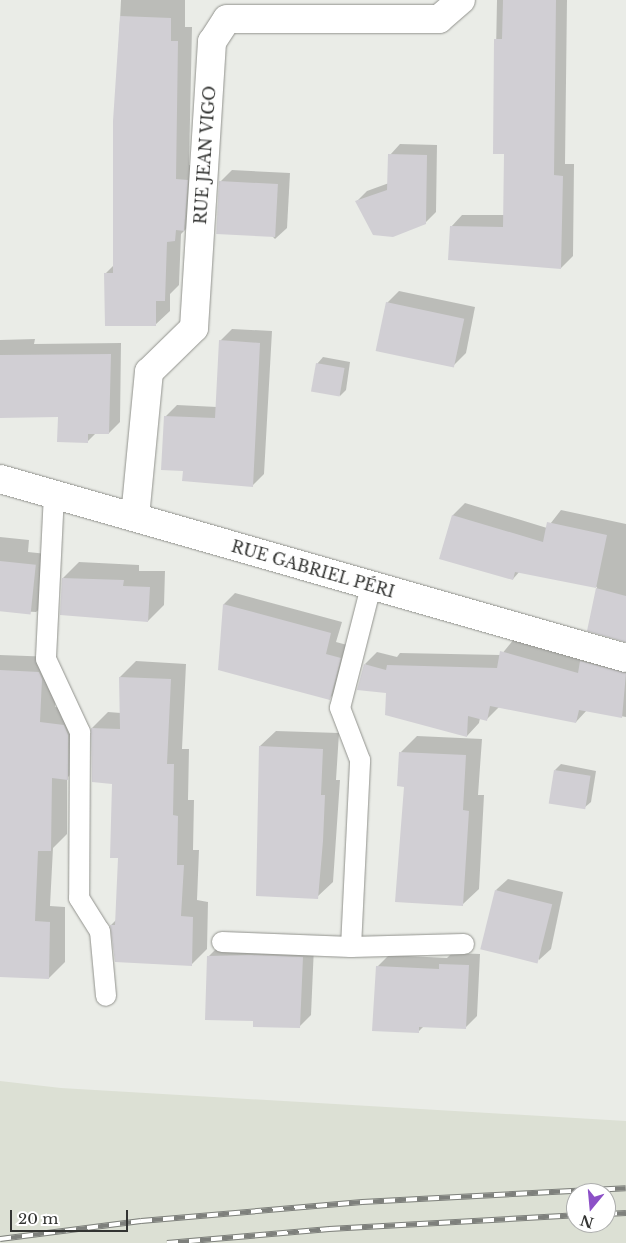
<!DOCTYPE html>
<meta charset="utf-8">
<style>
body{margin:0}
#map{position:relative;width:626px;height:1243px;overflow:hidden;background:#eaece7;font-family:"Libre Baskerville",serif}
div>[style]{position:absolute}
.built>*{inset:0;background:#dce0d4}
.shadow>*{inset:0;background:#0003}
.building>*{inset:0;background:#d1cfd4;transform-origin:0 0}
.roads{filter:drop-shadow(0 0 1px #92938e) drop-shadow(0 0 1px #92938e)}
.service>*{height:20px;margin:-10px;padding:0 10px;transform-origin:10px;border-radius:10px;background:#fff}
.minor>*{height:28px;margin:-14px;padding:0 14px;transform-origin:14px;border-radius:14px;background:#fff}
.rail>*{height:5.5px;margin-top:-2.75px;transform-origin:0;background:repeating-linear-gradient(90deg,#fff 0 11px,#7e807c 0 22px);box-sizing:border-box;border-block:1px solid #7e807c}
span{translate:-50% -50%;white-space:nowrap;text-align:center;line-height:1.15;-webkit-text-stroke:4px #fff;paint-order:stroke}
.street-label{font-size:16px;color:#333432}
.north{position:absolute;left:566px;top:1183px;width:50px;height:50px;box-sizing:border-box;background:#fff;border:1px solid #adaead;border-radius:50%;rotate:197deg;font-size:14px;font-weight:700;line-height:20px;text-align:center;color:#333432}
.north::after{content:'';display:block;margin:auto;width:18px;height:22px;background:#8c50c7;clip-path:polygon(50% 0,100% 100%,50% 72%,0 100%)}
.scale{position:absolute;left:10px;top:1210px;width:118px;height:22px;box-sizing:border-box;border:2px solid #333432;border-top:0;padding-left:6px;font-size:15px;line-height:18px;white-space:nowrap;color:#333432;-webkit-text-stroke:4px #fff;paint-order:stroke}
</style>
<div id="map">
<div class="built">
<div style="clip-path:polygon(evenodd,0 1081px,61px 1088px,626px 1121px,626px 1243px,0 1243px,0 1081px,576px 1193px,606px 1193px,606px 1223px,576px 1223px,576px 1193px)"></div>
</div>
<div class="shadow">
<div style="clip-path:polygon(121px 0,185px 0,185px 27px,192px 27px,189px 165px,202px 166px,189px 226px,181px 234px,179px 285px,170px 294px,170px 311px,155px 325px,106px 273px,114px 265px,115px 121px)"></div>
<div style="clip-path:polygon(497px 0,567px 0,565px 164px,574px 164px,573px 256px,561px 268px,451px 227px,462px 215px,504px 215px,505px 153px,494px 153px)"></div>
<div style="clip-path:polygon(400px 144px,437px 145px,436px 212px,425px 223px,356px 202px,367px 191px,389px 183px,390px 155px)"></div>
<div style="clip-path:polygon(232px 170px,290px 173px,287px 228px,275px 239px,220px 182px)"></div>
<div style="clip-path:polygon(399px 291px,475px 307px,466px 353px,454px 365px,387px 303px)"></div>
<div style="clip-path:polygon(232px 329px,272px 331px,264px 474px,252px 486px,184px 470px,165px 417px,177px 405px,217px 407px,220px 341px)"></div>
<div style="clip-path:polygon(35px 339px,34px 344px,121px 343px,120px 422px,109px 433px,96px 433px,87px 442px,59px 416px,0 417px,0 340px)"></div>
<div style="clip-path:polygon(323px 357px,350px 362px,346px 390px,340px 396px,317px 364px)"></div>
<div style="clip-path:polygon(465px 503px,547px 528px,561px 510px,626px 524px,626px 642px,588px 630px,597px 587px,520px 571px,513px 579px,440px 558px,453px 515px)"></div>
<div style="clip-path:polygon(0 537px,29px 540px,28px 552px,47px 554px,47px 602px,36px 612px,0 610px)"></div>
<div style="clip-path:polygon(79px 562px,139px 565px,139px 571px,165px 571px,164px 605px,148px 621px,63px 578px)"></div>
<div style="clip-path:polygon(235px 593px,342px 622px,336px 642px,351px 646px,341px 687px,329px 699px,220px 669px,224px 604px)"></div>
<div style="clip-path:polygon(514px 639px,626px 658px,626px 717px,587px 710px,576px 722px,499px 707px,487px 719px,480px 718px,479px 723px,467px 736px,387px 692px,365px 664px,377px 652px,397px 657px,400px 653px,501px 655px)"></div>
<div style="clip-path:polygon(0 655px,55px 657px,58px 663px,55px 707px,79px 709px,83px 762px,67px 778px,67px 834px,53px 848px,50px 906px,65px 907px,65px 962px,49px 978px,0 975px)"></div>
<div style="clip-path:polygon(136px 661px,186px 664px,182px 749px,189px 749px,188px 800px,194px 800px,193px 850px,199px 850px,197px 900px,208px 902px,207px 949px,191px 965px,111px 925px,117px 919px,119px 857px,114px 783px,92px 728px,108px 712px,121px 713px,120px 677px)"></div>
<div style="clip-path:polygon(276px 731px,339px 733px,336px 780px,340px 780px,333px 882px,317px 897px,260px 746px)"></div>
<div style="clip-path:polygon(417px 736px,482px 739px,478px 795px,484px 795px,479px 889px,463px 904px,406px 786px,401px 752px)"></div>
<div style="clip-path:polygon(561px 764px,596px 771px,591px 802px,584px 808px,555px 770px)"></div>
<div style="clip-path:polygon(508px 879px,563px 892px,551px 949px,539px 960px,496px 890px)"></div>
<div style="clip-path:polygon(220px 945px,314px 946px,311px 1015px,299px 1027px,254px 1020px,209px 956px)"></div>
<div style="clip-path:polygon(452px 953px,480px 954px,477px 1016px,465px 1028px,424px 1026px,418px 1032px,377px 967px,389px 955px,447px 958px)"></div>
</div>
<div class="building">
<div style="clip-path:polygon(503px 0,556px 0,554px 175px,563px 176px,561px 269px,448px 260px,450px 226px,503px 227px,504px 154px,493px 154px,494px 39px,502px 39px)"></div>
<div style="clip-path:polygon(120px 16px,171px 18px,171px 41px,178px 41px,176px 179px,188px 180px,184px 231px,176px 230px,175px 241px,167px 242px,165px 301px,156px 301px,156px 326px,105px 326px,104px 273px,113px 273px,113px 121px)"></div>
<div style="clip-path:polygon(388px 154px,427px 155px,426px 224px,393px 237px,373px 235px,355px 201px,387px 190px)"></div>
<div style="left:219px;top:181px;width:59px;height:53px;rotate:3deg"></div>
<div style="left:386px;top:302px;width:80px;height:50px;rotate:12deg"></div>
<div style="clip-path:polygon(219px 340px,260px 343px,253px 487px,182px 481px,183px 471px,161px 470px,164px 416px,215px 418px)"></div>
<div style="clip-path:polygon(111px 354px,109px 434px,88px 434px,88px 443px,57px 442px,58px 417px,0 418px,0 355px)"></div>
<div style="left:316px;top:363px;width:29px;height:29px;rotate:10deg"></div>
<div style="clip-path:polygon(452px 515px,543px 542px,547px 522px,607px 535px,596px 588px,515px 572px,513px 580px,439px 559px)"></div>
<div style="left:0;top:561px;width:36px;height:50px;rotate:6deg"></div>
<div style="clip-path:polygon(62px 578px,124px 580px,123px 586px,150px 587px,148px 622px,60px 615px)"></div>
<div style="clip-path:polygon(596px 588px,626px 596px,626px 642px,587px 631px)"></div>
<div style="clip-path:polygon(223px 604px,331px 633px,326px 654px,341px 658px,330px 700px,218px 670px)"></div>
<div style="clip-path:polygon(500px 651px,578px 673px,580px 661px,626px 673px,622px 718px,579px 710px,576px 723px,490px 706px,487px 721px,468px 716px,467px 737px,385px 715px,386px 693px,357px 690px,364px 664px,386px 670px,387px 665px,497px 668px)"></div>
<div style="clip-path:polygon(0 670px,39px 672px,42px 679px,40px 722px,64px 725px,68px 735px,68px 780px,52px 778px,51px 851px,38px 851px,35px 921px,50px 922px,49px 979px,0 977px)"></div>
<div style="clip-path:polygon(119px 677px,171px 679px,167px 764px,174px 764px,173px 815px,178px 816px,177px 865px,184px 865px,181px 916px,193px 917px,192px 966px,115px 962px,110px 925px,115px 925px,118px 858px,110px 858px,112px 784px,92px 782px,91px 728px,120px 729px)"></div>
<div style="clip-path:polygon(259px 746px,323px 749px,321px 795px,325px 795px,323px 841px,318px 899px,256px 896px)"></div>
<div style="clip-path:polygon(399px 752px,466px 755px,463px 810px,469px 811px,463px 906px,395px 902px,404px 787px,397px 786px)"></div>
<div style="left:554px;top:770px;width:37px;height:34px;rotate:9deg"></div>
<div style="left:495px;top:890px;width:59px;height:61px;rotate:14deg"></div>
<div style="clip-path:polygon(252px 955px,303px 957px,300px 1028px,253px 1027px,253px 1021px,205px 1020px,207px 956px)"></div>
<div style="clip-path:polygon(439px 964px,469px 965px,466px 1029px,419px 1027px,419px 1033px,372px 1031px,376px 966px,439px 969px)"></div>
</div>
<div class="roads">
<div class="service">
<div style="left:54px;top:494px;width:165px;rotate:92.8deg"></div>
<div style="left:46px;top:659px;width:81px;rotate:65deg"></div>
<div style="left:80px;top:732px;width:166px;rotate:90.3deg"></div>
<div style="left:79px;top:898px;width:39px;rotate:58deg"></div>
<div style="left:100px;top:931px;width:65px;rotate:84.7deg"></div>
<div style="left:222px;top:942px;width:129px;rotate:2.2deg"></div>
<div style="left:351px;top:947px;width:113px;rotate:-1.5deg"></div>
<div style="left:351px;top:947px;width:187px;rotate:-87.2deg"></div>
<div style="left:360px;top:760px;width:56px;rotate:-111deg"></div>
<div style="left:340px;top:708px;width:126px;rotate:-75.7deg"></div>
</div>
<div class="minor">
<div style="left:0;top:479px;width:651px;rotate:15.96deg"></div>
<div style="left:135px;top:517px;width:146px;rotate:-84.5deg"></div>
<div style="left:149px;top:372px;width:63px;rotate:-44.4deg"></div>
<div style="left:194px;top:328px;width:287px;rotate:-86.4deg"></div>
<div style="left:212px;top:42px;width:27px;rotate:-57deg"></div>
<div style="left:227px;top:19px;width:212px"></div>
<div style="left:439px;top:19px;width:29px;rotate:-41deg"></div>
</div>
</div>
<div class="rail">
<div style="left:606px;top:1214px;width:20px;rotate:-3deg"></div>
<div style="left:0;top:1239px;width:142px;rotate:-7.3deg"></div>
<div style="left:141px;top:1221px;width:222px;rotate:-4.9deg"></div>
<div style="left:362px;top:1202px;width:264px;rotate:-3deg"></div>
<div style="left:167px;top:1243px;width:163px;rotate:-4.9deg"></div>
<div style="left:329px;top:1229px;width:247px;rotate:-3.2deg"></div>
</div>
<div class="street-label">
<span style="left:205px;top:155px;rotate:-86deg">RUE JEAN VIGO</span>
<span style="left:313px;top:569px;rotate:16deg">RUE GABRIEL PÉRI</span>
</div>
<div class="north">N</div>
<div class="scale">20 m</div>
</div>
